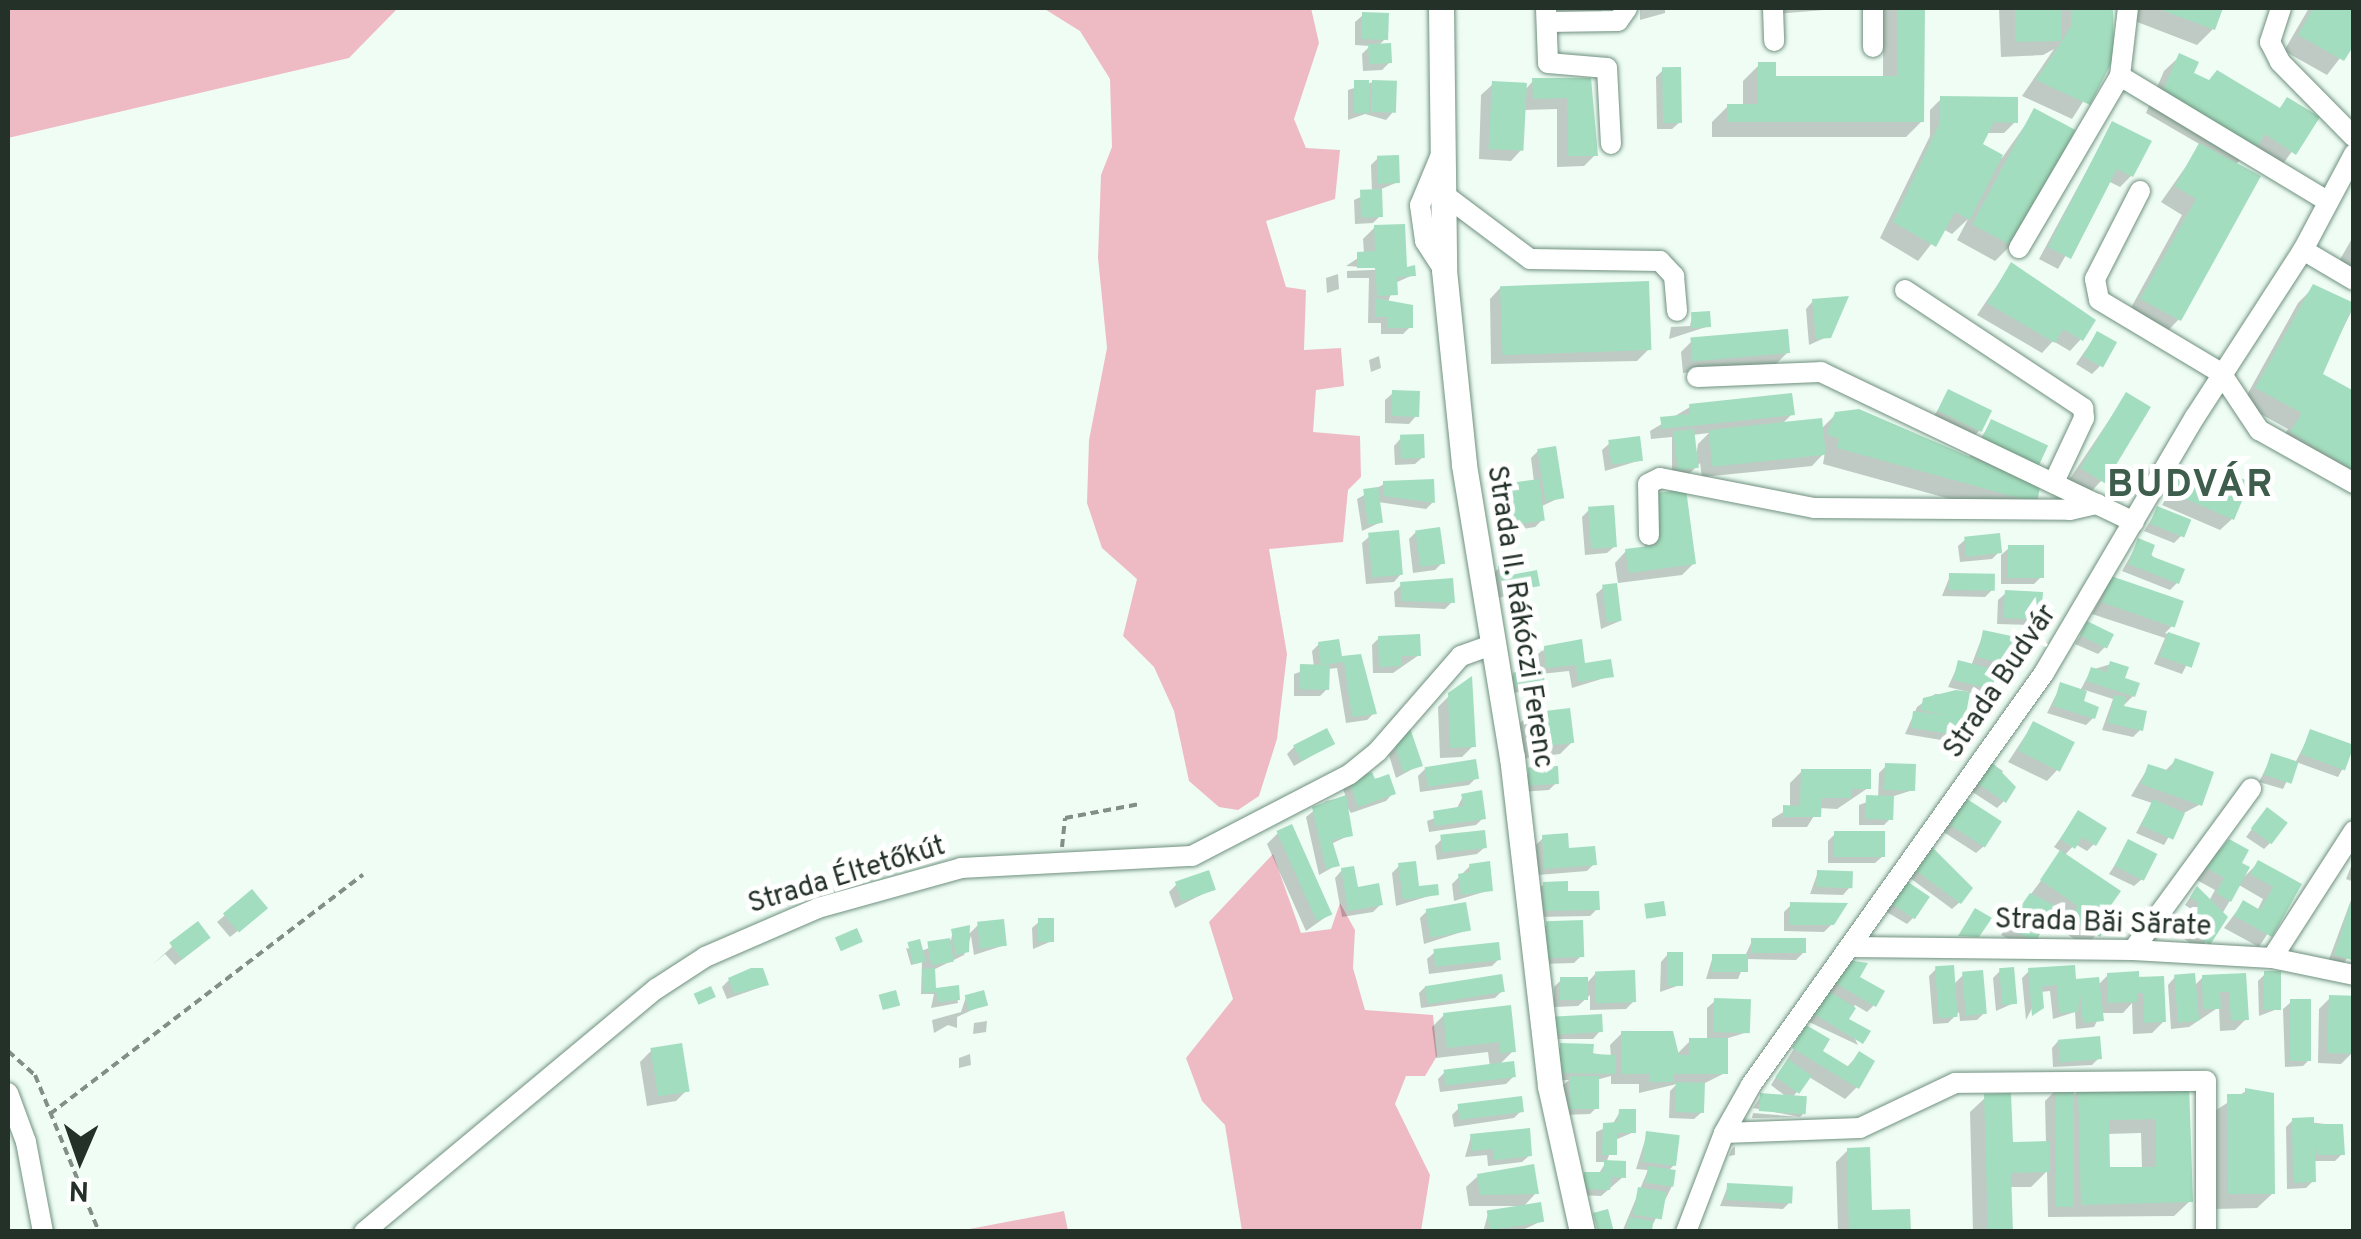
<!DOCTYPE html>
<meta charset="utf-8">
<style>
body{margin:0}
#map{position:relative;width:2361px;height:1239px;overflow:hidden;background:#effdf5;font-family:Overpass,sans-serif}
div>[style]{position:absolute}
.green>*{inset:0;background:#eebbc5}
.shadow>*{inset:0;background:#0003}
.building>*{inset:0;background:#a3ddbf;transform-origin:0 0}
.path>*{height:4px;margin-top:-2px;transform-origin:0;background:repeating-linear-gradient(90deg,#818f87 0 8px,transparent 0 13px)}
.roads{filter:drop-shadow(0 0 2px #6f907e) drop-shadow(0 0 2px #6f907e)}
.minor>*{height:20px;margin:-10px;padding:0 10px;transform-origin:10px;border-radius:10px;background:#fff}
.major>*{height:25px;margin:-12.5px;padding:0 12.5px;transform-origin:12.5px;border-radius:12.5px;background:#fff}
span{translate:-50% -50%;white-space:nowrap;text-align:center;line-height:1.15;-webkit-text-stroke:10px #fff;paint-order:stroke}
.street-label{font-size:28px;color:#233129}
.district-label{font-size:38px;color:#3e5d4d;font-weight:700;letter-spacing:2.5px}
.frame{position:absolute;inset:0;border:10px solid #233129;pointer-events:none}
.north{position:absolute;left:30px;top:1109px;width:100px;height:100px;-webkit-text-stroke:8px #fff;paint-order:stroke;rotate:182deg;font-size:28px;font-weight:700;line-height:40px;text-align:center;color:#233129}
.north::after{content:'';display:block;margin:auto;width:35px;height:45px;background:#233129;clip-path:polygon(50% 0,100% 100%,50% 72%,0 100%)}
</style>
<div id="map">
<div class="green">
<div style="clip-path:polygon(8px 8px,398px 8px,349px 58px,8px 138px)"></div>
<div style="clip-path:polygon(1043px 8px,1311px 8px,1319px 43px,1294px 119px,1306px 148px,1340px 150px,1335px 199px,1266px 221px,1286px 287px,1306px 290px,1304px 350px,1341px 348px,1344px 386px,1316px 390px,1313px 432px,1360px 436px,1361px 477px,1348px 490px,1343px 542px,1269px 549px,1287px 654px,1277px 739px,1259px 796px,1238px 810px,1219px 807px,1189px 781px,1174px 711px,1154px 667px,1123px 636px,1137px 579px,1102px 548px,1087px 503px,1089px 440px,1107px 348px,1098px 258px,1101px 175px,1112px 147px,1110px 79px,1080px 31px)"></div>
<div style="clip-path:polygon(1273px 854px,1301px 933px,1331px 929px,1340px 903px,1355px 930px,1353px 968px,1365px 1010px,1433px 1015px,1437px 1056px,1425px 1076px,1406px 1076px,1395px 1104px,1430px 1175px,1421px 1231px,1242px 1231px,1225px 1125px,1202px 1101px,1186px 1058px,1233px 999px,1209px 922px)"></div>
<div style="clip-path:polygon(1064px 1211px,1068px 1231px,959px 1231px)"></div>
</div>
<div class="shadow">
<div style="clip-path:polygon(1559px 8px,1602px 8px,1602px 16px,1560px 28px)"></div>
<div style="clip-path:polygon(1640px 8px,1665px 8px,1665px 13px,1640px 20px)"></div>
<div style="clip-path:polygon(1775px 8px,1849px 8px,1775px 14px)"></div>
<div style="clip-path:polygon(1883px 8px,1922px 8px,1922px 121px,1906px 137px,1712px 137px,1712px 122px,1728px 106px,1743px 106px,1743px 81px,1759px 65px,1773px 78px,1883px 79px)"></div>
<div style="clip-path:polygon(1999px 8px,2110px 8px,2111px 58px,2072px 119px,2022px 96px,2054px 49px,2043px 55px,2001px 57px)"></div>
<div style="clip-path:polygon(2122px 8px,2220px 8px,2213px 29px,2197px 45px,2119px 15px)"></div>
<div style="clip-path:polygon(2309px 8px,2354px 8px,2354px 40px,2327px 75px,2284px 51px)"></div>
<div style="clip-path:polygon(1363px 15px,1386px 38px,1378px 46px,1390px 62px,1382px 70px,1363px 71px,1362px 54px,1370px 46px,1355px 45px,1355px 22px)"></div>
<div style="clip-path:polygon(2180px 56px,2191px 74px,2278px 110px,2288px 100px,2317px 118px,2279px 169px,2251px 150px,2235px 165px,2179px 319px,2164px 335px,2127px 315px,2182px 215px,2161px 202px,2201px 145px,2146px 113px,2164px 71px)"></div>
<div style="clip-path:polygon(1663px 70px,1680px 122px,1672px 129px,1657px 129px,1656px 77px)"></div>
<div style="clip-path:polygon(1589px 80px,1595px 155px,1584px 166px,1557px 167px,1557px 109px,1524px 110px,1522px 149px,1511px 161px,1479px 159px,1481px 95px,1493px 84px,1525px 90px,1533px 81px)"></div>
<div style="clip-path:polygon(1373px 82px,1393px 112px,1386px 120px,1365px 114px,1348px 120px,1348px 90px)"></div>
<div style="clip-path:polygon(1941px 99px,2015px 122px,2004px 133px,1986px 133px,1980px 146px,2002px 158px,2035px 111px,2011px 245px,1995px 261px,1957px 240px,1968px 219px,1952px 234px,1943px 229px,1918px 261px,1880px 238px,1930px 136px,1930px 110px)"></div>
<div style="clip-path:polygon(2112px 124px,2131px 176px,2120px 187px,2108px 181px,2058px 269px,2039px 259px)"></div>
<div style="clip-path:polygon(1378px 158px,1398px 182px,1379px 190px,1380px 216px,1373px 223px,1355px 224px,1354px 200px,1372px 192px,1371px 165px)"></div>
<div style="clip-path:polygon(1375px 227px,1413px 275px,1395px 283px,1388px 302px,1410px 327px,1403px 334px,1381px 334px,1381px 323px,1368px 323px,1369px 278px,1347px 278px,1347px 271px,1396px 269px,1346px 266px,1364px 254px,1363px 239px)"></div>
<div style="clip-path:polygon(2354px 235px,2354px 280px,2334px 270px)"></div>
<div style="clip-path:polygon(2011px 265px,2081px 339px,2070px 351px,2053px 341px,2042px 353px,1977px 315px)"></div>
<div style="clip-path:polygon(1338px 274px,1339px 289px,1327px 293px,1326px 278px)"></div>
<div style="clip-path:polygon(1501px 287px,1649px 349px,1637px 361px,1491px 364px,1490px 299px)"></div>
<div style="clip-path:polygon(2314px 287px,2354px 306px,2320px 375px,2354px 394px,2354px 494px,2276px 448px,2288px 429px,2242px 404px,2298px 303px)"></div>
<div style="clip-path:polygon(1813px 301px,1829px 336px,1809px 345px,1806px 309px)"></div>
<div style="clip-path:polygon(1692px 316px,1709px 326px,1669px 339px,1671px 327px,1690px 326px)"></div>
<div style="clip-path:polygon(2097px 334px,2100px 366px,2092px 374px,2076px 364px)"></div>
<div style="clip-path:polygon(1692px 341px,1788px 352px,1776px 364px,1683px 373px,1681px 352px)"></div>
<div style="clip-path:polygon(1379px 356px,1381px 368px,1371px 372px,1369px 360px)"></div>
<div style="clip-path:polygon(1949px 392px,1980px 430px,1972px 438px,1932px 419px)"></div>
<div style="clip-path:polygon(1393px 393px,1416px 416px,1409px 424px,1385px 423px,1385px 400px)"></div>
<div style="clip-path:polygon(2126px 395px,2101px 481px,2090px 493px,2069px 480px)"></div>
<div style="clip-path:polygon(evenodd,1690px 407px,1792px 414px,1781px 425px,1821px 429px,1836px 414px,1968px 459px,1991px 422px,2034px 468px,2037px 489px,2019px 518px,1823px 464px,1825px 452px,1812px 466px,1702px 477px,1700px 463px,1689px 474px,1672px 477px,1672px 437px,1651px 439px,1650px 431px,1690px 407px,1709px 433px,1698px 444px,1695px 462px,1692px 435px,1709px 433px)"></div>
<div style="clip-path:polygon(1401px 438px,1423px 457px,1415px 464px,1395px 465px,1394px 446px)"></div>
<div style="clip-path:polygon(1610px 443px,1641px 460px,1605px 471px,1602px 450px)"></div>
<div style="clip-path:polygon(1538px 451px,1561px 497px,1540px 507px,1542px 520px,1535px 527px,1505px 532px,1500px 493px,1534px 482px,1531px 458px)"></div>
<div style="clip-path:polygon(2182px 472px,2196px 488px,2221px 499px,2237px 479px,2232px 519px,2220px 530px,2162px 505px)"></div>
<div style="clip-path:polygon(1384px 484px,1433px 502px,1426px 509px,1378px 502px,1381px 522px,1362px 531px,1357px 499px)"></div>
<div style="clip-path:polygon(1640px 508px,1694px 563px,1682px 575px,1618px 583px,1615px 563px,1626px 551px,1645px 549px)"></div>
<div style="clip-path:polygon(2158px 509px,2181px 536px,2174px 543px,2144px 531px)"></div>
<div style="clip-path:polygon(1589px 510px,1615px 546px,1607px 553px,1585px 555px,1582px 517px)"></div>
<div style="clip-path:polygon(1416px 532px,1442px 563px,1435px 570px,1413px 573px,1409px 539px)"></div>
<div style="clip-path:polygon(1370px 536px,1401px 574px,1394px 582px,1366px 584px,1362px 543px)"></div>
<div style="clip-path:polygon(1966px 539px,1999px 552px,1992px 559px,1960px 562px,1958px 546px)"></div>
<div style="clip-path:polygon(2139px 541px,2177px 583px,2170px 590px,2122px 571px)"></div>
<div style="clip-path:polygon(2009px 548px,2041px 577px,2034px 584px,2001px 584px,2001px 555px)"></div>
<div style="clip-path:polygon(1499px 568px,1510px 578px,1538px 585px,1496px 599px,1492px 575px)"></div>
<div style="clip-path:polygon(1950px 576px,1992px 590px,1985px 597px,1942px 596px)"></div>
<div style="clip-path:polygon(2111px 579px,2172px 626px,2165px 633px,2197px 644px,2182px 674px,2154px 664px,2165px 638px,2092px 614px)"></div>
<div style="clip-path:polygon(1402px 584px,1452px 602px,1445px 609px,1395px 607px,1394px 592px)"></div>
<div style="clip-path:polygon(1604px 587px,1620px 621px,1601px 629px,1596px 594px)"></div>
<div style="clip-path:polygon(2006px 593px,2039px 618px,2032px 625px,1997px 624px,1998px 600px)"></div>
<div style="clip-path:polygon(2088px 624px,2105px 647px,2098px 654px,2075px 644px)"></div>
<div style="clip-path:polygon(1984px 632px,2009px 663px,1980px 695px,1948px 687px,1959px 663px,1971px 666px)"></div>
<div style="clip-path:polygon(1379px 638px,1419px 655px,1393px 673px,1373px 673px,1372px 645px)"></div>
<div style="clip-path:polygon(1319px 644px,1339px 659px,1360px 656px,1374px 713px,1367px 720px,1346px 723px,1337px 668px,1328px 669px,1327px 689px,1320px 696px,1294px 696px,1294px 674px,1314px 667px,1312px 651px)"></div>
<div style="clip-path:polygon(1545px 648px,1583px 665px,1611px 676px,1572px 688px,1569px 671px,1541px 674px,1535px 689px,1508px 694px,1506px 682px,1513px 675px,1539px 671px,1537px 655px)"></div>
<div style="clip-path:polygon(2111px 664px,2133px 696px,2121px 708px,2140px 730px,2133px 737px,2102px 730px,2113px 699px,2085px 690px,2081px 703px,2093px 718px,2086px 725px,2047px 713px,2061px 685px,2080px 691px,2091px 670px)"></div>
<div style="clip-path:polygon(1935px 694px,1967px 695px,1953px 742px,1905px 734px,1917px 707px)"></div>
<div style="clip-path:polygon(1450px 695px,1473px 746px,1462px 757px,1440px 758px,1438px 707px)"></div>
<div style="clip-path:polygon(1527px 716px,1572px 742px,1560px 754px,1519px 759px,1516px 727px)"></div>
<div style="clip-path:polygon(2033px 724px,2058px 769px,2047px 781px,2008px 762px)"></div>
<div style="clip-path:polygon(1409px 732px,1420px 765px,1396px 778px,1389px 755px)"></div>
<div style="clip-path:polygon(2311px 732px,2354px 748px,2338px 777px,2296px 762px,2283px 789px,2259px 782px,2272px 756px,2295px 763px)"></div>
<div style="clip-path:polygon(1332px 744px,1294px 766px,1287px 754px,1295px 746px)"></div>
<div style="clip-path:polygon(2176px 760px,2199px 805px,2182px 814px,2164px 845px,2136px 833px,2152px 803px,2131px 796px,2149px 766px,2164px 772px)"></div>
<div style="clip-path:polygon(1992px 764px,2003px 771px,1998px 779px,2004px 801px,1997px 808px,1971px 791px)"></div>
<div style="clip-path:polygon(1886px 766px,1913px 790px,1891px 797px,1891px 818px,1884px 825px,1859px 825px,1859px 805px,1878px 798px,1879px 773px)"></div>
<div style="clip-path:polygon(1425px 769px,1476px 778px,1469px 785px,1420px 792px,1418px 776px)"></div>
<div style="clip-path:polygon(1529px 770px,1556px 783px,1549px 790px,1522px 792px)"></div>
<div style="clip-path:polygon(1802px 771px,1868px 788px,1837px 809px,1819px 808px,1807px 827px,1772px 827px,1772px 819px,1790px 808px,1790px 783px)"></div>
<div style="clip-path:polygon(1388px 777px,1393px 793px,1386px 801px,1351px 813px,1345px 804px,1350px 835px,1331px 844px,1337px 865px,1319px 875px,1306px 817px,1326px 801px,1346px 797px,1343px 789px,1350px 782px)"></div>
<div style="clip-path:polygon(1463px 796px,1483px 818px,1476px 825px,1429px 832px,1427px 821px,1456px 810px)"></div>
<div style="clip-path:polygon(1957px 807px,1984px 846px,1976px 853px,1942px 831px)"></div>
<div style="clip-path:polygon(2079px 813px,2094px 844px,2087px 851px,2075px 844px,2064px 856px,2113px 914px,2086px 947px,2061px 930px,2069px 918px,2051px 906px,2027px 948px,2001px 935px,2062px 852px,2054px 847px)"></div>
<div style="clip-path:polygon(2260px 818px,2271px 842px,2264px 849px,2246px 837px)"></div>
<div style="clip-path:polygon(1278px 833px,1330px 914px,1306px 931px,1267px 844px)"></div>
<div style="clip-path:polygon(1835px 834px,1883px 856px,1875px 863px,1828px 863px,1828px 841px)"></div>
<div style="clip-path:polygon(1543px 838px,1567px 850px,1594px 864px,1587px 871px,1538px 875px,1536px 845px)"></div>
<div style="clip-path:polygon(1442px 839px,1485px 847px,1477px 854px,1437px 860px,1435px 846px)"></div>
<div style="clip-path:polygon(2129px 843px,2142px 879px,2134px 886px,2109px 874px)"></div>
<div style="clip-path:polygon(2218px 848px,2238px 864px,2243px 878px,2258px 863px,2299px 885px,2259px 947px,2224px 928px,2243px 903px,2257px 911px,2263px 899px,2239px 885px,2201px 950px,2178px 935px,2194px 911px,2185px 905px,2191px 896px,2209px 901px,2215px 890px,2195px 879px)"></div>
<div style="clip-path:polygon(1925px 857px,1960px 902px,1952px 909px,1910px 878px)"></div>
<div style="clip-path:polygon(2354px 859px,2354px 882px,2346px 879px)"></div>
<div style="clip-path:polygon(1399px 866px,1417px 889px,1436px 894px,1396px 906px,1392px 873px)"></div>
<div style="clip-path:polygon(1470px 866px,1490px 890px,1454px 901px,1452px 884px)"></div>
<div style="clip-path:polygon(1342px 870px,1356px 890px,1380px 905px,1373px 912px,1342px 917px,1335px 878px)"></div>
<div style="clip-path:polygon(1818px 872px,1850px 887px,1843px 895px,1810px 894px)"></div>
<div style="clip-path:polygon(1544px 884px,1565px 894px,1597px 909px,1590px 916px,1537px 917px,1536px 891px)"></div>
<div style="clip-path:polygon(1176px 885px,1213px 889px,1175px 908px,1169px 892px)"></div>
<div style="clip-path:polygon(1898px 891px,1914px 917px,1907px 924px,1885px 911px)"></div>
<div style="clip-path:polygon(252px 892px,258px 915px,230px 937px,217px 922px)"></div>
<div style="clip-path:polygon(2354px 892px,2354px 947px,2342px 966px,2328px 962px)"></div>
<div style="clip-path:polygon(1791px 905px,1832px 924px,1824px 932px,1784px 931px,1784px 912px)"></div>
<div style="clip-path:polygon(1427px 911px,1468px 930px,1424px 944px,1420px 918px)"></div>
<div style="clip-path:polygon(1040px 921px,1052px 941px,1033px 949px,1032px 928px)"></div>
<div style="clip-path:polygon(197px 924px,201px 945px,175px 965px,165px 954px,152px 965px)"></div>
<div style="clip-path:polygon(1547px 924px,1581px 956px,1574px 963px,1541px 964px,1540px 931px)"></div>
<div style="clip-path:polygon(978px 925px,1005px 945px,974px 955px,971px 936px,964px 955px,933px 970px,934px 991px,956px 988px,958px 1003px,931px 1008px,934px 994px,921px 994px,922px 962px,911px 965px,906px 948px,921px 951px,951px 940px,953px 931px,969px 934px)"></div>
<div style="clip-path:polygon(1752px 941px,1804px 952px,1796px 960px,1746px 959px,1738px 979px,1706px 979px,1713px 956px,1745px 956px)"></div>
<div style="clip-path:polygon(1435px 952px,1499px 959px,1492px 966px,1429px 974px,1427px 959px)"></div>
<div style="clip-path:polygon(1668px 954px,1680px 985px,1660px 992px,1661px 962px)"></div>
<div style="clip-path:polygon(1849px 962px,1874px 1005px,1867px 1012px,1855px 1005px,1846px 1020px,1858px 1045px,1809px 1022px)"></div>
<div style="clip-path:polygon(1936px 969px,1953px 985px,1964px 974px,1984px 1013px,1977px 1020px,1960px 1021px,1959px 1012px,1948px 1023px,1933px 1024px,1929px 976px)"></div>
<div style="clip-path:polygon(2000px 971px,2014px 1003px,1996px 1011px,1993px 978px)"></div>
<div style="clip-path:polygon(2029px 971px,2098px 985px,2108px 975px,2162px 978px,2164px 1021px,2152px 1033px,2133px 1034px,2132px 1003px,2123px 1013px,2101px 1013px,2094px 1027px,2076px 1029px,2075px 1012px,2053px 1019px,2050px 991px,2040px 992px,2026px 1020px,2022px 978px)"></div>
<div style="clip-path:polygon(1596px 973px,1634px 1001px,1626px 1009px,1590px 1010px,1590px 995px,1578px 1006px,1554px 1007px,1554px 987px,1561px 980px,1586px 984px)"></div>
<div style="clip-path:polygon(2265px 974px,2280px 1008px,2259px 1016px,2258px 981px)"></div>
<div style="clip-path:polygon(2244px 975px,2246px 1019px,2235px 1030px,2220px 1031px,2219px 1007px,2189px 1027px,2171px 1029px,2168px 985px,2175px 977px,2194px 986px,2203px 977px)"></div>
<div style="clip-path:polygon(729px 980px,767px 985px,727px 999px,722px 987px)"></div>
<div style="clip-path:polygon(1426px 986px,1502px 991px,1495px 998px,1421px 1008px,1419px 993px)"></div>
<div style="clip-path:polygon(966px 997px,985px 1004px,957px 1017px,957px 1028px,948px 1025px,934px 1033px,932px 1020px,961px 1012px)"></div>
<div style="clip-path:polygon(2330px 998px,2353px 1052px,2341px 1064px,2318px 1063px,2319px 1009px)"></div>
<div style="clip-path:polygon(1715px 1001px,1748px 1032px,1725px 1039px,1725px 1073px,1703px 1084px,1702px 1112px,1694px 1119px,1669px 1118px,1670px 1091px,1677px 1084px,1639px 1093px,1639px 1084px,1611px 1084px,1611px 1076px,1596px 1080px,1597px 1107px,1590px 1114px,1563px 1115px,1562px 1086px,1569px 1080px,1553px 1080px,1554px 1053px,1561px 1046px,1611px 1057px,1610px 1045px,1622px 1033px,1677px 1054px,1690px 1041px,1707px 1041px,1707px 1008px)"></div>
<div style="clip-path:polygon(2291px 1002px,2310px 1059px,2303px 1066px,2285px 1067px,2283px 1009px)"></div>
<div style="clip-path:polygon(1508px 1008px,1513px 1051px,1499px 1065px,1513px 1077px,1506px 1084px,1440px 1092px,1438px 1079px,1445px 1072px,1490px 1067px,1488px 1052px,1436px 1058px,1432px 1027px,1444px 1015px)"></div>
<div style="clip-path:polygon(987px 1021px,986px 1032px,973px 1034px,974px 1023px)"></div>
<div style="clip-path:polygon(1545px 1025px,1600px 1031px,1593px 1039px,1545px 1039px)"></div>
<div style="clip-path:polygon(1807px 1028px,1820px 1052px,1846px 1068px,1859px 1054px,1857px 1087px,1845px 1099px,1809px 1077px,1792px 1098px,1803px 1114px,1800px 1117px,1753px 1108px,1761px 1096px,1788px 1098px,1771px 1085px)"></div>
<div style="clip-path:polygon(2059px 1040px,2099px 1058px,2092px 1065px,2053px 1067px,2052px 1048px)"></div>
<div style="clip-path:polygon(651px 1051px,687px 1090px,676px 1101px,647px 1106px,640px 1062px)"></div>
<div style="clip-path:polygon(970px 1054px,971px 1065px,959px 1068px,959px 1058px)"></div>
<div style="clip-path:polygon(evenodd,2187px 1087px,2190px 1201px,2174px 1216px,2048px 1217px,2047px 1171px,2031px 1187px,2009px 1187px,2010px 1232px,1973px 1232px,1970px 1112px,1986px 1097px,2010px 1145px,2046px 1144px,2045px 1101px,2057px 1089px,2072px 1097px,2079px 1090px,2187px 1087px,2141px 1133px,2142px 1170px,2107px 1170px,2107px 1134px,2141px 1133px)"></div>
<div style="clip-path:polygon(2246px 1091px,2273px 1193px,2257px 1208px,2214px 1209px,2213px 1112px)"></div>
<div style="clip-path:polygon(1459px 1108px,1521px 1111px,1514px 1118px,1454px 1127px,1452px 1115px)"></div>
<div style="clip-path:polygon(1620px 1112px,1634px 1132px,1615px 1140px,1606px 1163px,1623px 1177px,1601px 1196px,1577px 1195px,1578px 1182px,1598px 1175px,1606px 1162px,1596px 1162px,1596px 1132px,1612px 1125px)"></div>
<div style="clip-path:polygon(1753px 1113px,1800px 1117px,1752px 1118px)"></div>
<div style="clip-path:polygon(2293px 1120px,2341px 1126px,2342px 1154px,2335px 1161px,2313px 1161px,2313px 1181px,2306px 1188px,2287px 1189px,2286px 1127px)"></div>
<div style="clip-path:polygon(1647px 1134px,1674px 1165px,1668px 1171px,1672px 1186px,1649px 1232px,1622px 1232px,1648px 1170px,1636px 1169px)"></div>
<div style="clip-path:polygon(1471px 1136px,1530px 1155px,1522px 1162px,1488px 1166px,1487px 1155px,1465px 1157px)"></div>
<div style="clip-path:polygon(1735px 1146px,1735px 1155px,1729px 1156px,1732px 1149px)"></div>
<div style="clip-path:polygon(1848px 1150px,1869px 1213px,1908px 1232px,1838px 1232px,1836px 1162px)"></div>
<div style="clip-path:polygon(1478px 1176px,1536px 1193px,1524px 1206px,1469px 1206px,1466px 1187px)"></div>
<div style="clip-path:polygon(1728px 1186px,1790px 1202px,1783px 1209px,1720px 1206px)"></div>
<div style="clip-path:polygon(1488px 1214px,1542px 1221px,1518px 1232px,1483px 1232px)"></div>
</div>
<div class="building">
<div style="clip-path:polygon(1897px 8px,1925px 8px,1924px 122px,1727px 122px,1727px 104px,1758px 104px,1758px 62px,1776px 62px,1776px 76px,1897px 76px)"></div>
<div style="clip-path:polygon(2015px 8px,2062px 8px,2062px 41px,2071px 26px,2071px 8px,2113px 8px,2114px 58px,2090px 105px,2036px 80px,2062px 41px,2015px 42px)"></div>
<div style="clip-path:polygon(2156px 8px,2223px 8px,2215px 30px)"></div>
<div style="clip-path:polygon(2313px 8px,2354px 8px,2354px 45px,2344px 61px,2298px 35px)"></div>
<div style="left:1362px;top:12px;width:27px;height:27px;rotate:2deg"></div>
<div style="left:1391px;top:43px;width:20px;height:23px;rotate:87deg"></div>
<div style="clip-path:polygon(2179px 53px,2199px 62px,2194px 73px,2209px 80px,2217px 70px,2280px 108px,2287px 97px,2320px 117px,2296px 155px,2265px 134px,2254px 151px,2160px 97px)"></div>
<div style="left:1681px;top:67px;width:56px;height:19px;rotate:89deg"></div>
<div style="clip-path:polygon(1532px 78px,1591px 78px,1598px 156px,1568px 156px,1567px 98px,1533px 99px)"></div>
<div style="left:1354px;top:80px;width:15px;height:33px"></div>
<div style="left:1372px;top:80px;width:25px;height:32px;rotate:2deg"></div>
<div style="left:1492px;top:81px;width:35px;height:68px;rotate:3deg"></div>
<div style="clip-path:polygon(1940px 96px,2018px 97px,2018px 123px,1994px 122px,1983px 144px,2003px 155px,1970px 220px,1955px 212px,1936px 247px,1893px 222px,1940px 122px)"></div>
<div style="left:2034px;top:108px;width:47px;height:132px;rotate:28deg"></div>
<div style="clip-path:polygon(2112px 121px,2152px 141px,2133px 177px,2117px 169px,2071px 259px,2048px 247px)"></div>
<div style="clip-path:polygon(2199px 143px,2261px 176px,2181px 321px,2140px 299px,2196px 199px,2175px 186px)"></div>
<div style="left:1399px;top:155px;width:28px;height:22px;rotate:88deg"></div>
<div style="left:1382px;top:189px;width:28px;height:22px;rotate:88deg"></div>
<div style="clip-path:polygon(1405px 224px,1407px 267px,1415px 265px,1416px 276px,1397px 277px,1398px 295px,1377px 296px,1375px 268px,1357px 268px,1357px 252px,1375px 251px,1374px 225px)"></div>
<div style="clip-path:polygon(2011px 262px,2096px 320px,2083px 341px,2063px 329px,2055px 343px,1987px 303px)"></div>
<div style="left:1649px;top:281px;width:69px;height:149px;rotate:88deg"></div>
<div style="clip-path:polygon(2313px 284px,2354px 303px,2323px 374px,2354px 391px,2354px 470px,2290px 432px,2302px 413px,2255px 388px)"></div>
<div style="clip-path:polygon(1849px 296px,1831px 338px,1816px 339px,1812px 299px)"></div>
<div style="clip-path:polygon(1375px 298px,1413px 305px,1413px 328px,1387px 328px,1387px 317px,1375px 317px)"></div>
<div style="left:1710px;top:311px;width:16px;height:19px;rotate:86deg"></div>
<div style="left:1788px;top:329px;width:24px;height:98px;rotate:85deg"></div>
<div style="left:2097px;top:331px;width:23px;height:29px;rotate:29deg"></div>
<div style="left:1948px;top:389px;width:49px;height:24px;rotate:26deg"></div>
<div style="left:1392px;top:390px;width:28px;height:26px;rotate:2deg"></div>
<div style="left:2126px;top:392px;width:29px;height:89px;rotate:31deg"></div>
<div style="clip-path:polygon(1792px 393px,1795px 415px,1662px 429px,1660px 417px,1690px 414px,1689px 404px)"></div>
<div style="clip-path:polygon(1859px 409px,2040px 487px,2037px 503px,1837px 448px,1839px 439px,1827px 434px,1835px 412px)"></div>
<div style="left:1822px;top:418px;width:37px;height:114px;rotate:84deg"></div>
<div style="left:1991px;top:419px;width:63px;height:27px;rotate:25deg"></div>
<div style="left:1694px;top:429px;width:39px;height:21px;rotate:83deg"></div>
<div style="left:1424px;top:434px;width:24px;height:24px;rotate:88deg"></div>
<div style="left:1640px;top:436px;width:25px;height:32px;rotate:83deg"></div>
<div style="left:1556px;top:446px;width:53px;height:19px;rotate:81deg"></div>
<div style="clip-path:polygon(2182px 469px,2198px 486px,2226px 499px,2236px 476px,2250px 482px,2234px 520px,2172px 493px)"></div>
<div style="clip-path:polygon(1434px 479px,1435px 503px,1383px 496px,1383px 481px)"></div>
<div style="left:1539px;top:479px;width:42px;height:33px;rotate:82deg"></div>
<div style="left:1378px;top:487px;width:36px;height:15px;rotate:82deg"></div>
<div style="clip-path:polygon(1686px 489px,1696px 564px,1629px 573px,1625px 549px,1657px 545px,1650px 494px)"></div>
<div style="left:1614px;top:505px;width:42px;height:26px;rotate:86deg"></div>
<div style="left:2157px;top:506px;width:37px;height:19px;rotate:22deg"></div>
<div style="left:1440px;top:527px;width:37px;height:25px;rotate:82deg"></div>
<div style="left:1399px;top:530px;width:45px;height:31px;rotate:85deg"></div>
<div style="left:2000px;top:533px;width:20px;height:36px;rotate:84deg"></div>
<div style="clip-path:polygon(2138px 538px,2155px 545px,2151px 556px,2185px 569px,2179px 584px,2128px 564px)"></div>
<div style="left:2044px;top:545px;width:33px;height:36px;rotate:90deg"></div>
<div style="clip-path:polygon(1509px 563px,1511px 575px,1537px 570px,1540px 586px,1503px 593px,1498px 566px)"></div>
<div style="left:1949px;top:573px;width:46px;height:17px;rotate:1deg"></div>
<div style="left:2111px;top:576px;width:77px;height:28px;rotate:19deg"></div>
<div style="clip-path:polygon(1453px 578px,1455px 603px,1402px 601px,1400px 582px)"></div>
<div style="left:1617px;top:583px;width:38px;height:15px;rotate:83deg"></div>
<div style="left:2005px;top:590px;width:38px;height:28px;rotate:3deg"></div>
<div style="left:2087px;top:621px;width:30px;height:16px;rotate:26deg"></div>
<div style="left:1983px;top:630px;width:35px;height:28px;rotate:12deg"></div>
<div style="left:2168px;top:632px;width:34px;height:26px;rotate:19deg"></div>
<div style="clip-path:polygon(1420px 634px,1421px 656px,1402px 656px,1402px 666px,1379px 667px,1378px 636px)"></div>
<div style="clip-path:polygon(1339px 639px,1342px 656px,1361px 654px,1377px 714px,1352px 717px,1344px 662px,1321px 665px,1318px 642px)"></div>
<div style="clip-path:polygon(1582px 639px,1585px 663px,1611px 659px,1614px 677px,1578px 682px,1576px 665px,1546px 668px,1544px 646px)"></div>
<div style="clip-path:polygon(1958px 660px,2000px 671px,1990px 689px,1953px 680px)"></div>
<div style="clip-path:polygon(2110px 661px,2129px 667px,2125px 678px,2140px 683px,2135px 697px,2086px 681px,2091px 667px,2107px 672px)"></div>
<div style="left:1300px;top:664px;width:30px;height:25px;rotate:2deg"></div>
<div style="left:1542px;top:667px;width:16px;height:30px;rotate:79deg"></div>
<div style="clip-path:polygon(1472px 676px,1476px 747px,1450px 748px,1448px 693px)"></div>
<div style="clip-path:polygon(2060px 682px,2087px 691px,2084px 701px,2099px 707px,2095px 719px,2053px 706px)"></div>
<div style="clip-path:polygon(1956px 690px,1970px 692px,1962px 736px,1911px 728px,1913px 711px,1948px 716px,1921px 710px,1923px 698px)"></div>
<div style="clip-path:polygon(2114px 695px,2126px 697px,2124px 706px,2147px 711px,2143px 731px,2108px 723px)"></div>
<div style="left:1570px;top:708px;width:35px;height:44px;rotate:83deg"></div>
<div style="left:2033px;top:721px;width:47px;height:33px;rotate:27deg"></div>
<div style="left:1327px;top:728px;width:18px;height:38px;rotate:63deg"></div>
<div style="clip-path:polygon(1410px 728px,1423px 766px,1403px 772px,1395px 745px)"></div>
<div style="left:2310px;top:729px;width:47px;height:27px;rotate:20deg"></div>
<div style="left:2271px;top:753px;width:29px;height:23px;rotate:18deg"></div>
<div style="clip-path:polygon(2175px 758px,2214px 772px,2202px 806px,2141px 784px,2148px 764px,2170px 771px)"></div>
<div style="left:1476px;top:759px;width:20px;height:52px;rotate:81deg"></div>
<div style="clip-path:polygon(1991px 761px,2016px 787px,2006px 803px,1977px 783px)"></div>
<div style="left:1885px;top:763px;width:31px;height:27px;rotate:2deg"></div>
<div style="left:1558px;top:766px;width:18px;height:30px;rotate:87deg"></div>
<div style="clip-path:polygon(1801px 769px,1871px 769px,1871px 789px,1851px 789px,1851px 798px,1822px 798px,1821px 817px,1783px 817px,1783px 805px,1800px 806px)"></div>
<div style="clip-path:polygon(1372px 772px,1375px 779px,1389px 774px,1396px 794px,1358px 807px,1349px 780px)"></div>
<div style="clip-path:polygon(1482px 790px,1486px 819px,1435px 826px,1433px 811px,1464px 806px,1461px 794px)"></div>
<div style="clip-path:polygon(1346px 795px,1353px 836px,1332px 840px,1340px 866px,1326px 869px,1312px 807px)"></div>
<div style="left:1866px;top:795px;width:28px;height:24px;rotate:2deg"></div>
<div style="left:1964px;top:797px;width:45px;height:31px;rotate:33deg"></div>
<div style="left:2153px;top:799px;width:35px;height:29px;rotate:24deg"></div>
<div style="left:2267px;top:807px;width:26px;height:27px;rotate:37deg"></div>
<div style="clip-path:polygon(2078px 810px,2107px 828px,2096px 846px,2082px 837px,2075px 849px,2060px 839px)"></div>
<div style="left:1292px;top:824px;width:99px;height:17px;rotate:66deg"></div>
<div style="left:1485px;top:830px;width:18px;height:45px;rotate:84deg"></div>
<div style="left:1834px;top:831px;width:51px;height:26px"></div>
<div style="clip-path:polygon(1568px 833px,1569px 848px,1595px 846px,1597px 865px,1544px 869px,1542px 835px)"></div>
<div style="left:2128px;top:839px;width:33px;height:30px;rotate:27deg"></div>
<div style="clip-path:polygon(2229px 839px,2249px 850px,2242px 863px,2250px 867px,2231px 902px,2216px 893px,2224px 878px,2205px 867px)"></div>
<div style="clip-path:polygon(1932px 847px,1973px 888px,1961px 904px,1915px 870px)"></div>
<div style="clip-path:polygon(2060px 850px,2121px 891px,2109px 908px,2116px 913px,2100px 937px,2070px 918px,2078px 906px,2040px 880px)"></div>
<div style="clip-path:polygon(2258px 860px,2302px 884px,2272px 937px,2234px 916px,2243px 900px,2260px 910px,2273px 887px,2250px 874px)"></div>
<div style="clip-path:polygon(1416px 861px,1419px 886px,1438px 884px,1439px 895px,1403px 900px,1398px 863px)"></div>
<div style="clip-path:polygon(1490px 861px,1493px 891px,1461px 895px,1458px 874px,1470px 872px,1469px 864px)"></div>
<div style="clip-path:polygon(1354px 866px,1358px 887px,1379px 883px,1383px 905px,1348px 911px,1341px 868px)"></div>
<div style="left:1209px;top:870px;width:21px;height:36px;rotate:71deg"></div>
<div style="left:1817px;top:870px;width:36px;height:17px;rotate:2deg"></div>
<div style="left:1905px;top:880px;width:30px;height:27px;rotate:34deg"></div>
<div style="clip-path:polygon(1568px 881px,1568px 891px,1599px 891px,1600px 910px,1543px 911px,1543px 882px)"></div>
<div style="clip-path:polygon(2197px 886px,2228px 917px,2210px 945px,2183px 927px,2199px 903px,2190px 897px)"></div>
<div style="left:252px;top:889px;width:25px;height:38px;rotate:50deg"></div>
<div style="clip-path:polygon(2030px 893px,2054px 905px,2036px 942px,2006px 927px)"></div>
<div style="clip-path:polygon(2353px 896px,2354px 955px,2352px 960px,2334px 955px)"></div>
<div style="left:1664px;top:901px;width:15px;height:20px;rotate:82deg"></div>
<div style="left:1466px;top:902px;width:29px;height:41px;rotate:80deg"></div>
<div style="clip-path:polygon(1790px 902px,1848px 903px,1834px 925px,1790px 925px)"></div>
<div style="clip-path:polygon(1975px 908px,1992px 918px,1979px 937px,1958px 936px)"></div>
<div style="left:1038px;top:918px;width:16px;height:24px"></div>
<div style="left:1004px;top:919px;width:27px;height:27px;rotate:84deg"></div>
<div style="left:1583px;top:920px;width:37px;height:37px;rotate:88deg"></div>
<div style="left:198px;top:921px;width:21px;height:36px;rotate:53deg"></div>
<div style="clip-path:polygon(970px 925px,969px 952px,956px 955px,951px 929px)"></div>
<div style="left:857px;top:928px;width:15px;height:24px;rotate:67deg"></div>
<div style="left:950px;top:938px;width:24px;height:23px;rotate:81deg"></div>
<div style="left:1751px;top:938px;width:55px;height:15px"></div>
<div style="left:920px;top:939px;width:23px;height:13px;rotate:75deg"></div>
<div style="left:1499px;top:942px;width:18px;height:66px;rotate:84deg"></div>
<div style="left:1667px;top:952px;width:16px;height:34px"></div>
<div style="left:1712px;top:954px;width:36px;height:18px"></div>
<div style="clip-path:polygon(1848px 960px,1868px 963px,1860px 977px,1885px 991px,1876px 1007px,1835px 983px)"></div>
<div style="left:1954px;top:965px;width:52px;height:19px;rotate:86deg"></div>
<div style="clip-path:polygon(2075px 965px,2076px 979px,2099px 977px,2104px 1021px,2083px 1023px,2080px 993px,2078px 1012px,2059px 1013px,2057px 985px,2042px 986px,2044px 1008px,2032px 1016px,2028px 968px)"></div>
<div style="left:2014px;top:967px;width:37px;height:15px;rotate:85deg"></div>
<div style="clip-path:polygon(751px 968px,763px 968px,769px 985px,734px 994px,728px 978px)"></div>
<div style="clip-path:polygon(935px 968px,936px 988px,959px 985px,960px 1000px,938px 1002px,936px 992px,923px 993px,922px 969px)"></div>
<div style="left:1635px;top:970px;width:32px;height:40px;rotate:88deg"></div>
<div style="left:1983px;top:970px;width:44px;height:21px;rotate:85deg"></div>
<div style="clip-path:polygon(2139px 971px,2139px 977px,2164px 976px,2166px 1022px,2144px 1023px,2143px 993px,2137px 993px,2137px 1002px,2108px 1003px,2107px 973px)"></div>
<div style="left:2264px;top:971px;width:17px;height:39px"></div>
<div style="left:2195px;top:973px;width:48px;height:21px;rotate:85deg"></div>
<div style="clip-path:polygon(2246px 973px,2249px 1020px,2231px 1021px,2229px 992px,2220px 992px,2221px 1009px,2203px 1009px,2202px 975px)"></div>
<div style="left:1502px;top:974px;width:18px;height:78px;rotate:81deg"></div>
<div style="left:1588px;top:977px;width:23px;height:28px;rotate:90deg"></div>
<div style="left:711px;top:986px;width:12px;height:19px;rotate:66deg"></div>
<div style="left:896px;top:990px;width:16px;height:18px;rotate:75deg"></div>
<div style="left:984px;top:990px;width:16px;height:20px;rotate:75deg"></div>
<div style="clip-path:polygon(1829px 991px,1856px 1008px,1849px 1019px,1871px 1031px,1863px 1044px,1814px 1014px)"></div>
<div style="left:2329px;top:995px;width:25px;height:58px;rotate:2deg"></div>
<div style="left:1714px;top:998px;width:37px;height:34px;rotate:2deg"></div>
<div style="left:2290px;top:999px;width:21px;height:62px"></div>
<div style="clip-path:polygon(1511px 1005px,1516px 1052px,1500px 1053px,1499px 1042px,1447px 1048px,1443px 1013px)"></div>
<div style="left:1602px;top:1014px;width:18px;height:51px;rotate:87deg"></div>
<div style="clip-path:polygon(1806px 1025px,1830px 1039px,1823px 1051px,1849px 1067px,1859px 1051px,1875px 1061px,1859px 1089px,1792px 1048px)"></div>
<div style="clip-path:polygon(1621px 1031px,1673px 1031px,1679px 1055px,1689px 1055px,1689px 1038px,1728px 1038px,1728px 1074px,1674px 1074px,1674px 1082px,1650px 1082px,1650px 1074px,1621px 1074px)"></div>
<div style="left:2100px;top:1036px;width:23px;height:42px;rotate:85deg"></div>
<div style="left:682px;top:1043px;width:49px;height:32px;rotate:81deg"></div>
<div style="clip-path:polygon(1560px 1043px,1594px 1044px,1593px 1054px,1616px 1055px,1616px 1074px,1560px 1073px)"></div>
<div style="left:1788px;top:1059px;width:29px;height:22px;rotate:35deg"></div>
<div style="left:1514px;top:1061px;width:16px;height:71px;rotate:83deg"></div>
<div style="left:1569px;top:1076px;width:30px;height:33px"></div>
<div style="left:1676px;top:1082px;width:29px;height:30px;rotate:2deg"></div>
<div style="clip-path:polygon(evenodd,2189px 1084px,2193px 1202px,2081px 1205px,2078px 1087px,2189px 1084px,2156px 1119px,2156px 1167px,2110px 1167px,2109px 1120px,2156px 1119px)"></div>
<div style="left:2056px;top:1087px;width:18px;height:120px"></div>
<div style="clip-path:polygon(2245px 1088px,2274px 1093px,2275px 1194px,2228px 1194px,2227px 1094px,2245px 1094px)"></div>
<div style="left:1760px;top:1093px;width:47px;height:18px;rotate:4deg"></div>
<div style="clip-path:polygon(2011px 1093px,2013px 1142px,2049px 1141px,2050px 1172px,2011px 1173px,2013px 1232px,1988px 1232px,1984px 1094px)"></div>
<div style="left:1522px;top:1096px;width:16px;height:65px;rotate:83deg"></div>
<div style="clip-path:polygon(1619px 1109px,1636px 1109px,1636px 1133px,1617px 1133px,1617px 1155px,1602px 1155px,1603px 1123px,1618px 1122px)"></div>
<div style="clip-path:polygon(2314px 1117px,2314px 1124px,2343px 1124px,2345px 1155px,2317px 1155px,2315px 1139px,2316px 1182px,2293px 1183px,2292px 1118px)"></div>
<div style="clip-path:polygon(1530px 1128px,1532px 1156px,1494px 1160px,1493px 1149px,1472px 1151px,1470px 1134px)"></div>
<div style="left:1646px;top:1131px;width:34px;height:31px;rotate:7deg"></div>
<div style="clip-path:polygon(1870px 1147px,1872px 1210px,1910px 1209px,1911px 1232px,1849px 1232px,1847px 1148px)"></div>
<div style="clip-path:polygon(1604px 1160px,1626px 1161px,1626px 1178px,1611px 1177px,1610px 1190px,1583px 1189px,1584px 1172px,1604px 1172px)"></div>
<div style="clip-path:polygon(1534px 1164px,1539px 1194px,1480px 1195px,1477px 1174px)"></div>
<div style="left:1648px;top:1166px;width:28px;height:17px;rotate:8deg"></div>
<div style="left:1727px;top:1183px;width:66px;height:17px;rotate:3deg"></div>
<div style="left:1638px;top:1187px;width:29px;height:28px;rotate:10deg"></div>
<div style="left:1541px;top:1202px;width:20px;height:55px;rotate:81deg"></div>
<div style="clip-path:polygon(1608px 1209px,1614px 1232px,1598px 1232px,1593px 1213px)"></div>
<div style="clip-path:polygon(1629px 1217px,1653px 1221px,1652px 1232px,1627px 1232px)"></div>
</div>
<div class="path">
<div style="left:1062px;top:847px;width:29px;rotate:-84deg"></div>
<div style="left:1065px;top:818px;width:76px;rotate:-10.6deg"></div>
<div style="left:8px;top:1051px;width:36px;rotate:42deg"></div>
<div style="left:35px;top:1075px;width:170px;rotate:67.8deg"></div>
<div style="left:50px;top:1114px;width:394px;rotate:-37.4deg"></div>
</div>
<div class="roads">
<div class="minor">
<div style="left:1546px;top:8px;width:55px;rotate:87.9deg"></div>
<div style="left:1548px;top:63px;width:59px;rotate:4.8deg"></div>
<div style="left:1607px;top:68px;width:76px;rotate:87deg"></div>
<div style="left:1773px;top:8px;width:33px;rotate:88deg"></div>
<div style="left:2281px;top:8px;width:36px;rotate:108deg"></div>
<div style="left:2270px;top:42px;width:22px;rotate:63deg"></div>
<div style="left:2280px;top:62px;width:105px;rotate:45.4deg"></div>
<div style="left:1547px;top:22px;width:71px;rotate:-0.8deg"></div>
<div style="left:1618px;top:21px;width:16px;rotate:-55deg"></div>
<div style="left:1873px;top:47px;width:39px;rotate:-90deg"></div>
<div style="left:2120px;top:76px;width:68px;rotate:-83.3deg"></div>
<div style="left:1440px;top:157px;width:52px;rotate:112.6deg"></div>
<div style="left:1420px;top:205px;width:36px;rotate:82deg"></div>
<div style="left:1425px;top:241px;width:35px;rotate:57deg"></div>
<div style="left:2140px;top:191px;width:99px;rotate:117.1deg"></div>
<div style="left:2095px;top:279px;width:21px;rotate:79deg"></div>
<div style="left:2099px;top:300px;width:142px;rotate:30.9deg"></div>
<div style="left:2221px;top:373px;width:69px;rotate:56.3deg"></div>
<div style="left:2259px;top:430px;width:109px;rotate:29.2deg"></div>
<div style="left:1442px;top:193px;width:110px;rotate:36.9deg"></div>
<div style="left:1530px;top:259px;width:130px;rotate:0.9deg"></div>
<div style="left:1660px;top:261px;width:21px;rotate:47deg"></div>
<div style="left:1674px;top:276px;width:35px;rotate:85deg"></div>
<div style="left:2019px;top:248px;width:199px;rotate:-59.6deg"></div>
<div style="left:2120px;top:76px;width:242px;rotate:31.1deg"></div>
<div style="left:2303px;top:250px;width:59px;rotate:30.5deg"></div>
<div style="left:1905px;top:290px;width:214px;rotate:33.5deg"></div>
<div style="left:2083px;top:408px;width:10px;rotate:84deg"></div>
<div style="left:2084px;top:418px;width:71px;rotate:115.1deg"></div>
<div style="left:1697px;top:377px;width:124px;rotate:-2.3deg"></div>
<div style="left:1821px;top:372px;width:347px;rotate:25.6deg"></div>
<div style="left:1649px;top:535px;width:51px;rotate:-91.1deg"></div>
<div style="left:1648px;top:484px;width:13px;rotate:-27deg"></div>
<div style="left:1660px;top:478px;width:157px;rotate:11deg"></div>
<div style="left:1814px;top:508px;width:256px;rotate:0.4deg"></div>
<div style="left:2070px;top:510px;width:28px;rotate:-13deg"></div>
<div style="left:1850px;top:947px;width:283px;rotate:0.6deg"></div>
<div style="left:2133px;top:950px;width:139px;rotate:3.3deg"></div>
<div style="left:2272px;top:958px;width:84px;rotate:11.7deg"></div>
<div style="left:2133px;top:950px;width:200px;rotate:-53.8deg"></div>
<div style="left:2272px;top:958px;width:151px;rotate:-57.2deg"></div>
<div style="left:8px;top:1093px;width:52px;rotate:69.8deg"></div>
<div style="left:26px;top:1142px;width:92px;rotate:79.3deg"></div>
<div style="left:1724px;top:1133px;width:136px;rotate:-2.1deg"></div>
<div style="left:1860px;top:1128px;width:105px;rotate:-25.3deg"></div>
<div style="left:1955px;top:1083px;width:251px;rotate:-0.5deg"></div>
<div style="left:2206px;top:1081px;width:151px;rotate:90deg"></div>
<div style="left:364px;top:1232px;width:380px;rotate:-39.8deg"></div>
<div style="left:656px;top:989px;width:59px;rotate:-33.1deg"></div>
<div style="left:705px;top:957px;width:123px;rotate:-23.4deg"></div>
<div style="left:818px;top:908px;width:148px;rotate:-15.6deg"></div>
<div style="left:961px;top:868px;width:231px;rotate:-3deg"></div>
<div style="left:1192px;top:856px;width:178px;rotate:-27.4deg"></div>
<div style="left:1350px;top:774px;width:36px;rotate:-39deg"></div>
<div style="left:1378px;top:751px;width:126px;rotate:-48.9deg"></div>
<div style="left:1461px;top:656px;width:35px;rotate:-20deg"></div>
<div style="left:1686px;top:1232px;width:106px;rotate:-69deg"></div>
<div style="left:1724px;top:1133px;width:55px;rotate:-60.6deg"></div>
<div style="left:1751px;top:1085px;width:506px;rotate:-54.58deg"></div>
<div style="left:2044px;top:673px;width:297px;rotate:-59.5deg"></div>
<div style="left:2195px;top:417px;width:199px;rotate:-57.1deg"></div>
<div style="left:2303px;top:250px;width:109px;rotate:-62deg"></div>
</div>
<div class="major">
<div style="left:1441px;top:8px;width:262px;rotate:89.3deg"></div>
<div style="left:1444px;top:270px;width:196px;rotate:84.1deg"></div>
<div style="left:1464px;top:465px;width:296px;rotate:80.7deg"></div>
<div style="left:1512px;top:757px;width:331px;rotate:83.4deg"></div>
<div style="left:1550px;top:1086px;width:149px;rotate:77.6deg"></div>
</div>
</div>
<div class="street-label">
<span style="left:1519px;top:617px;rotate:81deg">Strada II. Rákóczi Ferenc</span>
<span style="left:2001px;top:682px;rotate:-56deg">Strada Budvár</span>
<span style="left:847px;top:876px;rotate:-17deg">Strada Éltetőkút</span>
<span style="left:2103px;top:924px;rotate:2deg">Strada Băi Sărate</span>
</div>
<div class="district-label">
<span style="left:2191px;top:487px">BUDVÁR</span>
</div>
<div class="frame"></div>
<div class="north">N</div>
</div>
